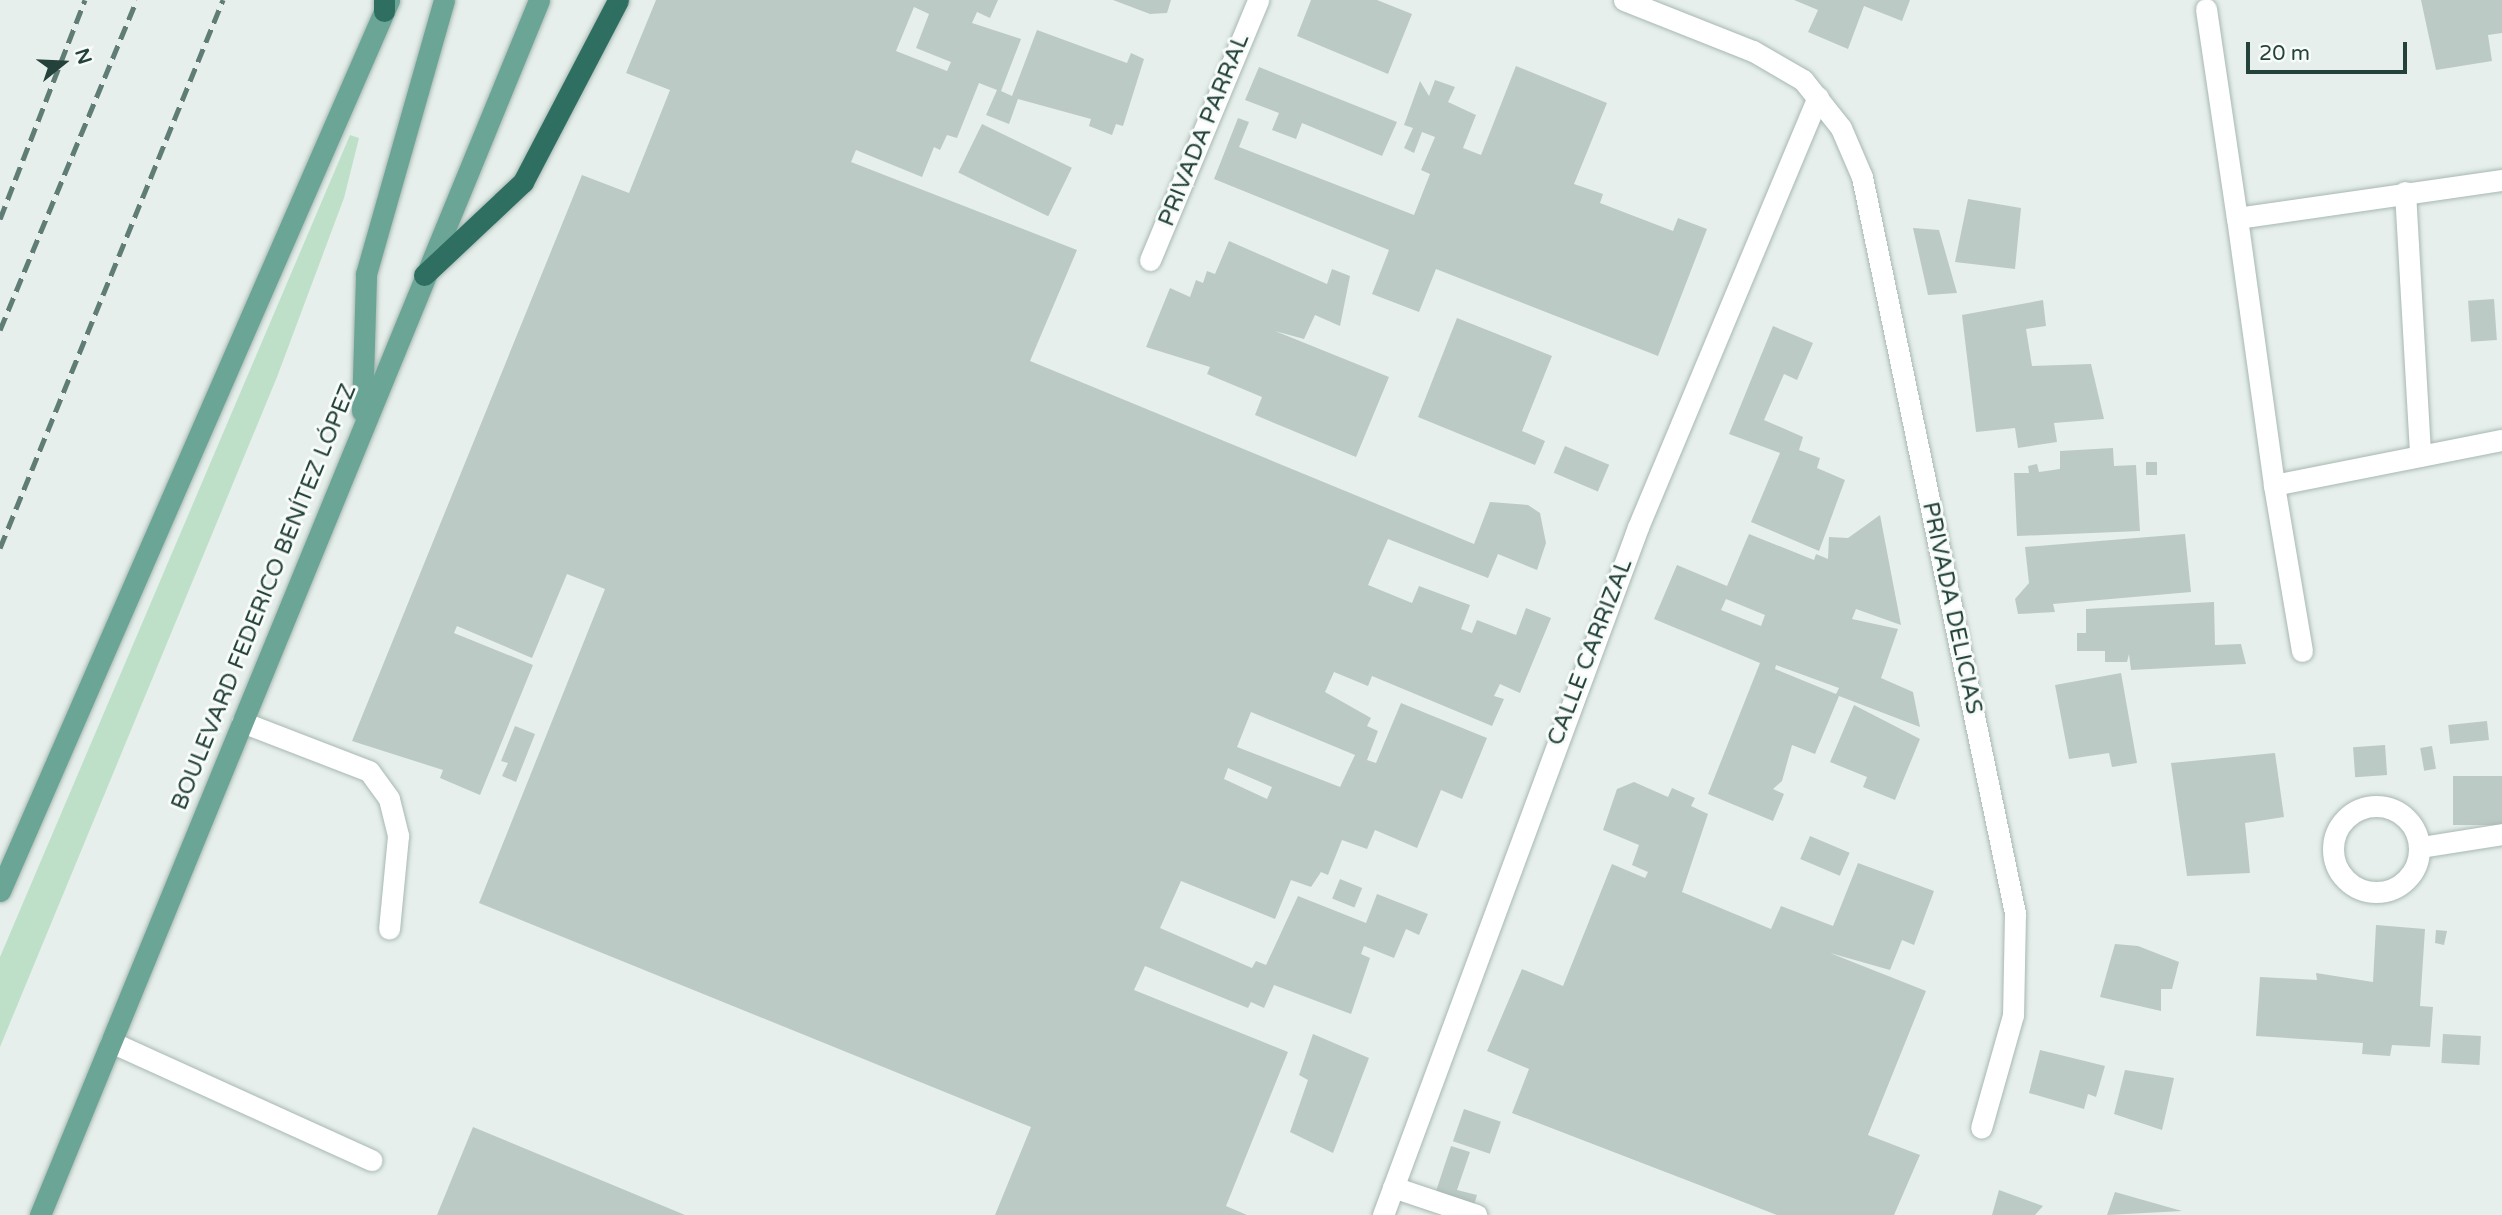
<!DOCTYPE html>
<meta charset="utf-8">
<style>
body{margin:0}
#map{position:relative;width:2502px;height:1215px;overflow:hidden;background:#e6efeb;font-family:"Varela Round",sans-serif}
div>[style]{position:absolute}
.green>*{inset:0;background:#bfe0c8}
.building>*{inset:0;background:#bbcac4;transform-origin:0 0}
.roads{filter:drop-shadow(0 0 2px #a8b8b2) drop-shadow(0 0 2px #a8b8b2)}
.minor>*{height:21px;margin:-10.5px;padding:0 10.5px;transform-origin:10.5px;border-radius:10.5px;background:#fff}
.minor>.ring{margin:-10.5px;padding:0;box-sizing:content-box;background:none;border:21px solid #fff;border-radius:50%}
.major>*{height:21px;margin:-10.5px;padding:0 10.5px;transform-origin:10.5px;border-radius:10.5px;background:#6aa596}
.highway>*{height:21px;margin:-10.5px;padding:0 10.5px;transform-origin:10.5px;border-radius:10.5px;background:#2f6f62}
.rail>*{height:5px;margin-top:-2.5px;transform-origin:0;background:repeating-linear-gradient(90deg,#5f7d75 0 14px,transparent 0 21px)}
span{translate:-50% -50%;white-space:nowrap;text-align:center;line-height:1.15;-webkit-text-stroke:6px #f7fbf9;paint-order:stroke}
.street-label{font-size:23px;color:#24423a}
.north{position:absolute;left:28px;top:28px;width:70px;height:70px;-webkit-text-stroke:5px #f7fbf9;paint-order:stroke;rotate:72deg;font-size:19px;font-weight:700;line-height:28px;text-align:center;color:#24423a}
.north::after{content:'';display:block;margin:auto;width:24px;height:32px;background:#24423a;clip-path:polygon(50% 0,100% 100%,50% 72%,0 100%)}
.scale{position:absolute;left:2246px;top:42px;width:161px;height:32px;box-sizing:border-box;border:4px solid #24423a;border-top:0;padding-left:9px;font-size:21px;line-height:24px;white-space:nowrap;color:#24423a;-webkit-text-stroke:5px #f7fbf9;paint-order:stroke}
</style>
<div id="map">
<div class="green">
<div style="clip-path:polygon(350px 135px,359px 138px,344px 198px,277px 377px,0 1047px,0 957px)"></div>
</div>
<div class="building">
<div style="clip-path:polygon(evenodd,656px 0,998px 0,990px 18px,977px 12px,972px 23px,1021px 39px,1001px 91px,1012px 96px,1037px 30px,1127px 63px,1131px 53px,1144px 59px,1123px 126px,1116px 124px,1112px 135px,1089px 126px,1091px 119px,1018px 99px,1009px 124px,986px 115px,997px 90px,979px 83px,957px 138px,947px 135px,940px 150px,934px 147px,922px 177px,856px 150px,851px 162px,1077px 250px,1030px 361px,1474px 544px,1490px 502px,1528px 505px,1540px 513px,1546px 543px,1537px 570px,1498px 554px,1488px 578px,1388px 539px,1368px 585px,1412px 603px,1419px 586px,1470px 605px,1461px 629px,1472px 633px,1477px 620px,1516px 635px,1526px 608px,1551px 618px,1520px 693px,1500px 684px,1494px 696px,1504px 699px,1492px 726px,1372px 676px,1368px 686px,1334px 672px,1325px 692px,1371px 718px,1367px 726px,1378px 731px,1367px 760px,1376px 763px,1401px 703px,1487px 738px,1462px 799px,1441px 790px,1417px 848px,1375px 830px,1367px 849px,1342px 840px,1328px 875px,1321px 872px,1311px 887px,1291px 880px,1275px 919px,1181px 881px,1160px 928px,1252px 968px,1256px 961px,1266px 965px,1298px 896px,1366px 923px,1377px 894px,1428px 914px,1419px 935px,1406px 929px,1394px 958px,1364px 946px,1361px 954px,1370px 958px,1351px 1014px,1274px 985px,1264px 1008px,1251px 1002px,1248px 1008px,1145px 966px,1134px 990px,1288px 1052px,1226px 1206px,1247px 1215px,995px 1215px,1031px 1127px,479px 903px,605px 589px,567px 574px,532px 658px,457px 626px,454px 633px,533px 665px,480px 795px,440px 778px,443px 770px,352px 741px,582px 175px,629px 193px,670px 90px,626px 73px,656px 0,914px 7px,929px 14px,916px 48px,951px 62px,947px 71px,896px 51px,914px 7px,656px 0,1251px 712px,1355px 755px,1340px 787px,1237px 747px,1251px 712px,656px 0,1228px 768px,1272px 787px,1267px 799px,1224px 779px,1228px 768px)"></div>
<div style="clip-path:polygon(1113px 0,1171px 0,1167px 13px,1150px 14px)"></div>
<div style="clip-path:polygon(1311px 0,1377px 0,1412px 14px,1388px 74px,1297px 36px)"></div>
<div style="clip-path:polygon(1794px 0,1910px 0,1902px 21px,1864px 6px,1848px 49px,1808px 32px,1818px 10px)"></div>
<div style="clip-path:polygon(2421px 0,2502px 0,2502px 33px,2488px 35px,2492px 61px,2436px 70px)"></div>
<div style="clip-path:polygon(1516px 66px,1607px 103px,1574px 184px,1603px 194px,1600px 203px,1673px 231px,1678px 218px,1707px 229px,1658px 356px,1436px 269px,1419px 312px,1372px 294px,1389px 250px,1214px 179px,1238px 118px,1249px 122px,1239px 147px,1414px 215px,1430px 174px,1421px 170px,1435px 137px,1422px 132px,1414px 153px,1404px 148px,1413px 128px,1404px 125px,1420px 81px,1429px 96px,1435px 80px,1455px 87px,1448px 102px,1476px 115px,1463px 148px,1481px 155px)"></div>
<div style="clip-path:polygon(1259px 67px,1397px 122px,1382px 156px,1302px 123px,1296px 139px,1272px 130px,1279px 113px,1245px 100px)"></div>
<div style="left:982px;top:124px;width:100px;height:54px;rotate:26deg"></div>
<div style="clip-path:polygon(1968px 199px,2021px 208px,2015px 269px,1955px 262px)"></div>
<div style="clip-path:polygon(1913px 228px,1939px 230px,1957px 293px,1928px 295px)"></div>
<div style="clip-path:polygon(1229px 241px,1327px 284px,1332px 269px,1350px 276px,1340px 326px,1315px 315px,1304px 339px,1275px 331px,1389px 377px,1356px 457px,1255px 415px,1262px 397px,1207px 374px,1210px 367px,1146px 347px,1170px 288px,1190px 297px,1196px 280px,1203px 283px,1207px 271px,1215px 274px)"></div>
<div style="left:2494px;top:299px;width:41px;height:26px;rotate:86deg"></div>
<div style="clip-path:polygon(2043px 300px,2046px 326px,2026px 329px,2032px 366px,2091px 364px,2104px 419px,2054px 423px,2057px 442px,2018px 448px,2015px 428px,1976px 432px,1962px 315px)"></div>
<div style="clip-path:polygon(1457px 318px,1552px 356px,1522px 431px,1545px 441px,1535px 465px,1418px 417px)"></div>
<div style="clip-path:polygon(1773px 326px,1813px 343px,1797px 380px,1784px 374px,1764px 420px,1803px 437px,1799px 450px,1820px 458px,1817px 468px,1845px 480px,1819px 551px,1751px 522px,1780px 453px,1729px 434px)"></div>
<div style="left:1565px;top:446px;width:48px;height:29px;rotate:23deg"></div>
<div style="clip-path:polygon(2113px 448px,2114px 466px,2136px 465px,2140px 531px,2017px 536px,2014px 473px,2029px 473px,2028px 466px,2037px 464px,2039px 472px,2060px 469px,2060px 451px)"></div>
<div style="left:2146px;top:462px;width:11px;height:13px"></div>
<div style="clip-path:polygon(evenodd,1880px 515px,1901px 625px,1856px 609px,1852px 619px,1898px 629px,1881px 678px,1913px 692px,1920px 727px,1839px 696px,1815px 754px,1792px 745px,1782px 781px,1773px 789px,1784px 794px,1773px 821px,1708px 794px,1760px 663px,1654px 619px,1677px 565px,1727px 586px,1749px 534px,1814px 560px,1816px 554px,1828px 559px,1829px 537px,1848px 538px,1880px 515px,1726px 599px,1765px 615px,1761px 626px,1721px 610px,1726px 599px,1880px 515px,1776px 665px,1839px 688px,1836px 694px,1775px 669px,1776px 665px)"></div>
<div style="clip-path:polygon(2185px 534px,2191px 592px,2053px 604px,2055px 612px,2018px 614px,2015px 599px,2029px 583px,2025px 547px)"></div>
<div style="clip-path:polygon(2214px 602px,2215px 645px,2241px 644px,2246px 664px,2131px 670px,2129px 654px,2127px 662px,2105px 662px,2105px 651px,2077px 651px,2077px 633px,2086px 633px,2086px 609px)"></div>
<div style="clip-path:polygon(2121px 673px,2137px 763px,2112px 767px,2109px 753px,2069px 759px,2055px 685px)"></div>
<div style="clip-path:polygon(1854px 705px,1920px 739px,1895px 800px,1863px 787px,1867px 777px,1830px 762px)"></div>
<div style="left:2487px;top:721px;width:19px;height:39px;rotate:84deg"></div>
<div style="clip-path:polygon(515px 726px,535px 734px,516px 782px,502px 776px,508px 763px,501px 761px)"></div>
<div style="left:2385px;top:745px;width:30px;height:32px;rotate:86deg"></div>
<div style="left:2432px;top:746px;width:23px;height:12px;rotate:80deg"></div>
<div style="clip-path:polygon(2275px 753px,2284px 817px,2245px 823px,2250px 873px,2187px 876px,2171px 763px)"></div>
<div style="left:2502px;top:776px;width:49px;height:49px;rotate:90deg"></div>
<div style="clip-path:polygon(1634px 782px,1668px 797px,1672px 788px,1695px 798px,1691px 806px,1708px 814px,1682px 892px,1771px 929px,1781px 906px,1833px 926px,1858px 863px,1934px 891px,1914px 945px,1902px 940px,1890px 970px,1830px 953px,1926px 991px,1868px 1135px,1920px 1155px,1894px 1215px,1777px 1215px,1512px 1113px,1529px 1069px,1487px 1051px,1522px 969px,1563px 986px,1612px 864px,1645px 878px,1648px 872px,1632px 865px,1639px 845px,1603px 830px,1617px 789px)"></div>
<div style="left:1810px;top:836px;width:43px;height:25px;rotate:23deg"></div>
<div style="left:1340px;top:879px;width:24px;height:21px;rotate:22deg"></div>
<div style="clip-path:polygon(2376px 925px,2425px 929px,2420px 1006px,2433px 1007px,2430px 1047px,2392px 1045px,2390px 1056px,2362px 1054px,2363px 1043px,2256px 1036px,2260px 977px,2317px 980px,2316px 973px,2373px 982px)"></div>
<div style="clip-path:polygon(2436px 930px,2447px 931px,2444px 945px,2435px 943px)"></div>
<div style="clip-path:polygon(2115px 944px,2138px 946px,2179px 962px,2172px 989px,2161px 989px,2161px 1011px,2100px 997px)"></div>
<div style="clip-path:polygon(1313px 1034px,1369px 1058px,1333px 1153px,1290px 1132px,1308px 1080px,1299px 1075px)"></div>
<div style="left:2443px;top:1034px;width:38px;height:29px;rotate:3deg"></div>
<div style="clip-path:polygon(2040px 1050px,2105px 1066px,2096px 1097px,2088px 1094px,2084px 1109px,2029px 1093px)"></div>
<div style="clip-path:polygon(2125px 1070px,2174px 1078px,2162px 1130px,2114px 1114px)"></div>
<div style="left:1464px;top:1109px;width:39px;height:34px;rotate:19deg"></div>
<div style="clip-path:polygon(473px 1127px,685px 1215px,437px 1215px)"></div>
<div style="clip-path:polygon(1451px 1146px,1470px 1152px,1457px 1190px,1477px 1195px,1472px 1212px,1434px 1197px)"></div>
<div style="clip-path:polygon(1999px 1190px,2043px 1206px,2035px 1215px,1992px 1215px)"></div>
<div style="clip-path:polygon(2115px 1192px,2182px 1211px,2107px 1215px)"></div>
</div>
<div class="roads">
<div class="minor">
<div style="left:1624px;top:0;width:139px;rotate:21.6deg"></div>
<div style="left:1753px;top:51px;width:58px;rotate:30.1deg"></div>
<div style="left:1803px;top:80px;width:61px;rotate:51.6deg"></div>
<div style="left:1841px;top:128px;width:53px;rotate:66.8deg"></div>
<div style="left:1862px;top:177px;width:752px;rotate:78.26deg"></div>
<div style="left:2015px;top:913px;width:102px;rotate:91.1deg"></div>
<div style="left:2013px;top:1015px;width:117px;rotate:105.8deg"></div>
<div style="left:2206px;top:9px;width:211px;rotate:81.6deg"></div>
<div style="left:2237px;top:218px;width:268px;rotate:-8.2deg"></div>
<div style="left:2405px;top:192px;width:264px;rotate:86.7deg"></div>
<div style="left:2237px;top:218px;width:270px;rotate:82.1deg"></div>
<div style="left:1150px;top:260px;width:282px;rotate:-67.4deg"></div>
<div style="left:2302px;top:651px;width:168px;rotate:-99.6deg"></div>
<div style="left:2274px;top:485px;width:232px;rotate:-11.2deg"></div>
<div style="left:242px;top:722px;width:136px;rotate:21.1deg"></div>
<div style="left:369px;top:771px;width:34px;rotate:54deg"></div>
<div style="left:389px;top:799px;width:38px;rotate:76deg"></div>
<div style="left:398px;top:836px;width:93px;rotate:95.5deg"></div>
<div class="ring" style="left:2333px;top:806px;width:65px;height:65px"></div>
<div style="left:2421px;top:847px;width:82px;rotate:-9.1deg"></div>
<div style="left:111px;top:1042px;width:286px;rotate:24.4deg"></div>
<div style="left:1393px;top:1187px;width:88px;rotate:18.6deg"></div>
<div style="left:1383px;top:1215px;width:734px;rotate:-69.66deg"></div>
<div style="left:1638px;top:527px;width:466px;rotate:-67.3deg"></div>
</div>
<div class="major">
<div style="left:362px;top:411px;width:137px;rotate:-88.3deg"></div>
<div style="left:366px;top:274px;width:285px;rotate:-74.1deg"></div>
<div style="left:0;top:891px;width:972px;rotate:-66.41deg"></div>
<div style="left:40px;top:1215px;width:1313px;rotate:-67.67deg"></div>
</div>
<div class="highway">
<div style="left:384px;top:0;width:11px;rotate:90deg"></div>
<div style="left:424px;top:275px;width:136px;rotate:-43.2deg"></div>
<div style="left:523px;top:182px;width:205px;rotate:-62.4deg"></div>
</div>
</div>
<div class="rail">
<div style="left:0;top:219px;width:235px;rotate:-68.8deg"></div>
<div style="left:0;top:330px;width:357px;rotate:-67.5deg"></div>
<div style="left:0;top:548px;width:592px;rotate:-67.86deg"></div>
</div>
<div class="street-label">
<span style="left:1204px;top:130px;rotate:-68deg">PRIVADA PARRAL</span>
<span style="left:264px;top:597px;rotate:-68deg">BOULEVARD FEDERICO BENÍTEZ LÓPEZ</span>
<span style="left:1952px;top:608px;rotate:78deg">PRIVADA DELICIAS</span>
<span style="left:1590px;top:652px;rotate:-69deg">CALLE CARRIZAL</span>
</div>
<div class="north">N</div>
<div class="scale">20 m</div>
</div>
